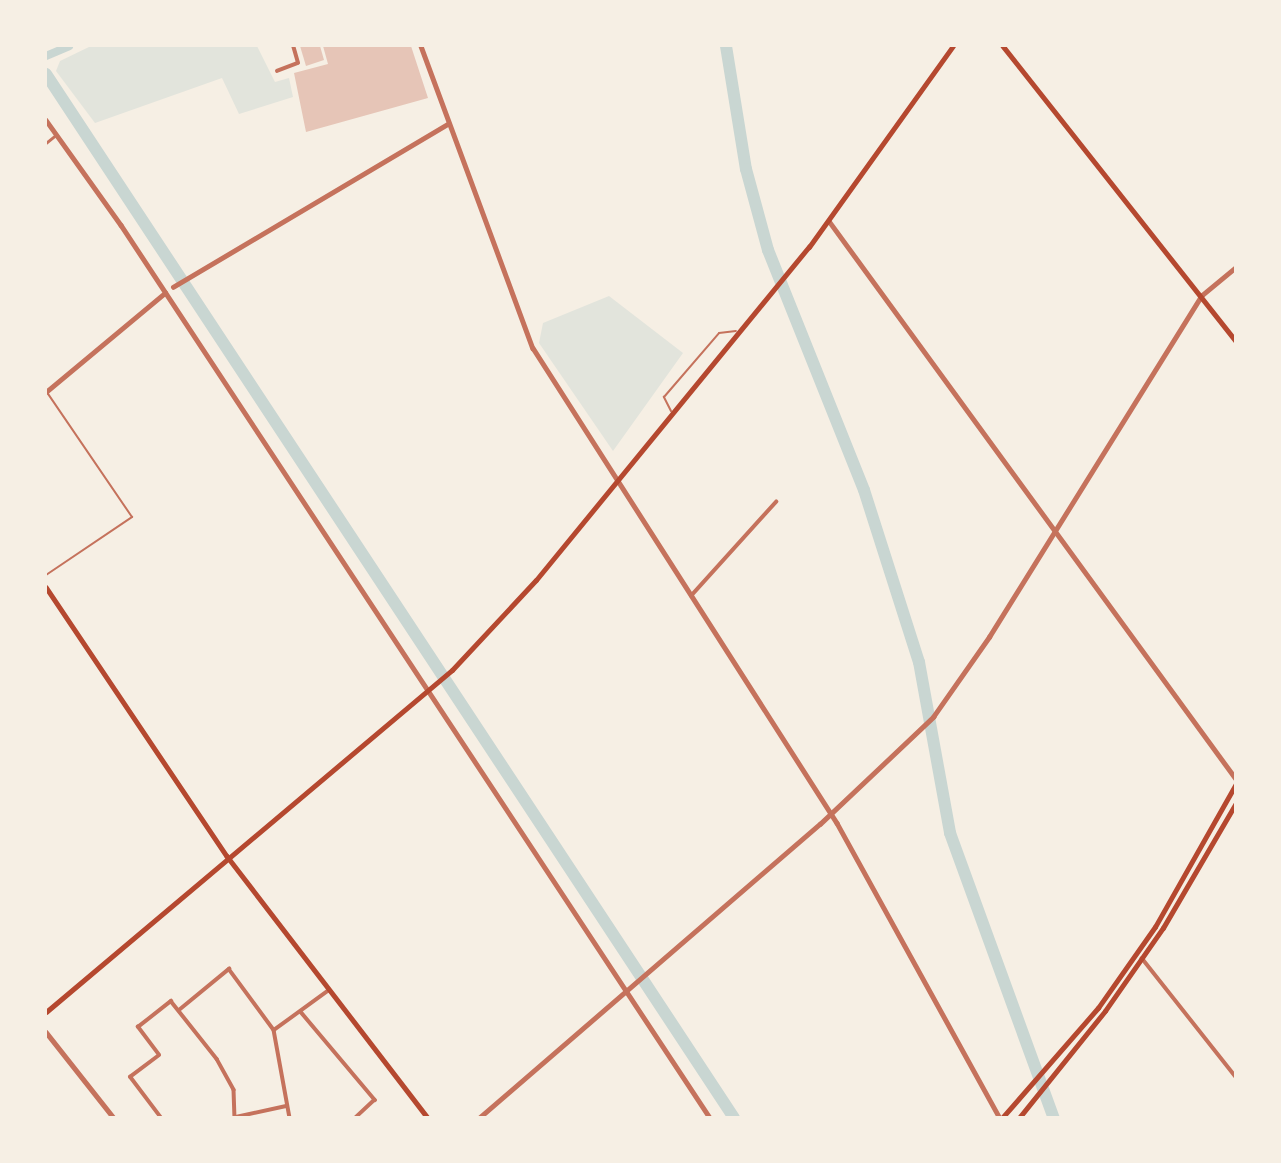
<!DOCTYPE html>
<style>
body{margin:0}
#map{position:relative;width:1281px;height:1163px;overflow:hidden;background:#f6efe4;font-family:"Roboto Condensed",sans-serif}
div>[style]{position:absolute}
.green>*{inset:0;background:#e2e4dc}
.canal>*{height:8px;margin:-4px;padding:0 4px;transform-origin:4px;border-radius:4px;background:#c9d6d2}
.river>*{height:12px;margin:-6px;padding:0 6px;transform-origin:6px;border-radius:6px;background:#c9d6d2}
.building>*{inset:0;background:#e6c5b7}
.service>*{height:2px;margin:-1px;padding:0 1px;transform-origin:1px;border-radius:1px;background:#c5725c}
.pedestrian>*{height:2.5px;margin:-1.25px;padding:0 1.25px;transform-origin:1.25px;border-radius:1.25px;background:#c5725c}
.minor>*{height:3.5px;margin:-1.75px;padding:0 1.75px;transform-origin:1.75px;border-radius:1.75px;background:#c5725c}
.tertiary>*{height:4.5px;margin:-2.25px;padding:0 2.25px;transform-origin:2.25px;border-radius:2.25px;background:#c5725c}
.secondary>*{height:4.5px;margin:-2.25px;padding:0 2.25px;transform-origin:2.25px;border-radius:2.25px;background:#b5482f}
.primary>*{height:5px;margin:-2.5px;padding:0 2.5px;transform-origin:2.5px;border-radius:2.5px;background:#b5482f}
span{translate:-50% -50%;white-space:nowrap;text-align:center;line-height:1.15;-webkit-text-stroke:7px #f6efe4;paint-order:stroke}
.frame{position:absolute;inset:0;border:47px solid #f6efe4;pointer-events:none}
</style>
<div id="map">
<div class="green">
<div style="clip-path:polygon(91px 46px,257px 46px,275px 82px,289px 78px,293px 97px,239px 114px,222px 78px,95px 123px,56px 71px,60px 61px)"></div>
<div style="clip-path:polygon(609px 296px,683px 353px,613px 451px,539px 343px,543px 323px)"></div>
</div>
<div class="canal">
<div style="left:46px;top:56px;width:25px;rotate:-23deg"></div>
</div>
<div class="river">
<div style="left:726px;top:46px;width:125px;rotate:80.8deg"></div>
<div style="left:746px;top:169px;width:84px;rotate:74.8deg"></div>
<div style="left:768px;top:250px;width:258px;rotate:68.2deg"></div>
<div style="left:864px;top:490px;width:181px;rotate:72.3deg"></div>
<div style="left:919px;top:662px;width:174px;rotate:79.7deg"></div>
<div style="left:950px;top:833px;width:303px;rotate:70deg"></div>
<div style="left:46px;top:74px;width:1250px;rotate:56.61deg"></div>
</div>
<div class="building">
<div style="clip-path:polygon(300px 46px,320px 46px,324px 60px,306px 66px)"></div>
<div style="clip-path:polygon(323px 46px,411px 46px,428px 98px,306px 132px,294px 73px,328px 64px)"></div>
</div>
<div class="service">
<div style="left:671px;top:411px;width:16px;rotate:-117deg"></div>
<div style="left:664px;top:397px;width:84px;rotate:-49.3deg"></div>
<div style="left:719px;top:333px;width:17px;rotate:-7deg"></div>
<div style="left:46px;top:575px;width:104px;rotate:-34deg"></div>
<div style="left:132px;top:517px;width:149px;rotate:-124.3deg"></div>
</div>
<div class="pedestrian">
<div style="left:46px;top:143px;width:13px;rotate:-39deg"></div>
</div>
<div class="minor">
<div style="left:277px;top:71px;width:22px;rotate:-21deg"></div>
<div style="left:298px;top:63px;width:18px;rotate:-106deg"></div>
<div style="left:691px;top:596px;width:127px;rotate:-47.9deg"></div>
<div style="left:1142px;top:958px;width:152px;rotate:51.7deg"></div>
<div style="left:179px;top:1010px;width:65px;rotate:-39.4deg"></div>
<div style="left:229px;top:969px;width:76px;rotate:53.6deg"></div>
<div style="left:274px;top:1030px;width:89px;rotate:79.7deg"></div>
<div style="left:301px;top:1012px;width:115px;rotate:49.9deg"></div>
<div style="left:375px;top:1100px;width:26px;rotate:137deg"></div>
<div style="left:274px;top:1030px;width:68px;rotate:-36deg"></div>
<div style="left:236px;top:1117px;width:51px;rotate:-12.4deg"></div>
<div style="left:161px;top:1118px;width:51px;rotate:-127.1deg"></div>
<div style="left:130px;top:1077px;width:36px;rotate:-37deg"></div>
<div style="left:159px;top:1055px;width:35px;rotate:-127deg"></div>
<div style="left:138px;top:1027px;width:42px;rotate:-38.2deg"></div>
<div style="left:171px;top:1001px;width:74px;rotate:51.6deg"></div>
<div style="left:217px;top:1059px;width:35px;rotate:61deg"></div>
<div style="left:234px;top:1090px;width:27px;rotate:88deg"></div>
</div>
<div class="tertiary">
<div style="left:421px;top:46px;width:322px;rotate:69.7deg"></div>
<div style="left:533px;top:348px;width:564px;rotate:57.38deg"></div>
<div style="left:837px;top:823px;width:337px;rotate:61.1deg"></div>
<div style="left:46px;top:120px;width:129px;rotate:54.5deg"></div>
<div style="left:121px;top:225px;width:1070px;rotate:56.59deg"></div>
<div style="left:829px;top:221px;width:691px;rotate:53.89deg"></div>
<div style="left:173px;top:287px;width:320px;rotate:-30.7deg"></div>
<div style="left:46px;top:392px;width:155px;rotate:-39.8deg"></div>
<div style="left:46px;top:1032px;width:110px;rotate:51.7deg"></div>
<div style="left:479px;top:1118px;width:450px;rotate:-40.8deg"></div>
<div style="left:820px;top:824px;width:156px;rotate:-43.4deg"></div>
<div style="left:933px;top:717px;width:98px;rotate:-55deg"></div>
<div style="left:989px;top:637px;width:402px;rotate:-58.1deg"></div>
<div style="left:1201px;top:296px;width:45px;rotate:-39.6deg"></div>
</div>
<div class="secondary">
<div style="left:1003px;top:46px;width:376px;rotate:51.7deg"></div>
<div style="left:46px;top:587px;width:324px;rotate:56.1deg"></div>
<div style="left:227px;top:856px;width:330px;rotate:52.5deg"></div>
<div style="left:1002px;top:1118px;width:146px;rotate:-48.9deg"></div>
<div style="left:1098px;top:1008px;width:99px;rotate:-54.9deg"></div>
<div style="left:1155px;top:927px;width:164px;rotate:-60.5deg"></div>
<div style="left:1019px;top:1118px;width:137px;rotate:-51.2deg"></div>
<div style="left:1105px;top:1011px;width:101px;rotate:-55.1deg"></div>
<div style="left:1163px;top:928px;width:145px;rotate:-59.7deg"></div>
</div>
<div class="primary">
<div style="left:46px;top:1012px;width:531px;rotate:-40.11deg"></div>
<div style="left:452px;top:670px;width:123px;rotate:-47deg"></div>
<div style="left:536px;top:580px;width:431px;rotate:-50.7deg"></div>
<div style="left:809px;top:247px;width:247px;rotate:-54.4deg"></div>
</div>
<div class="frame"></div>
</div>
